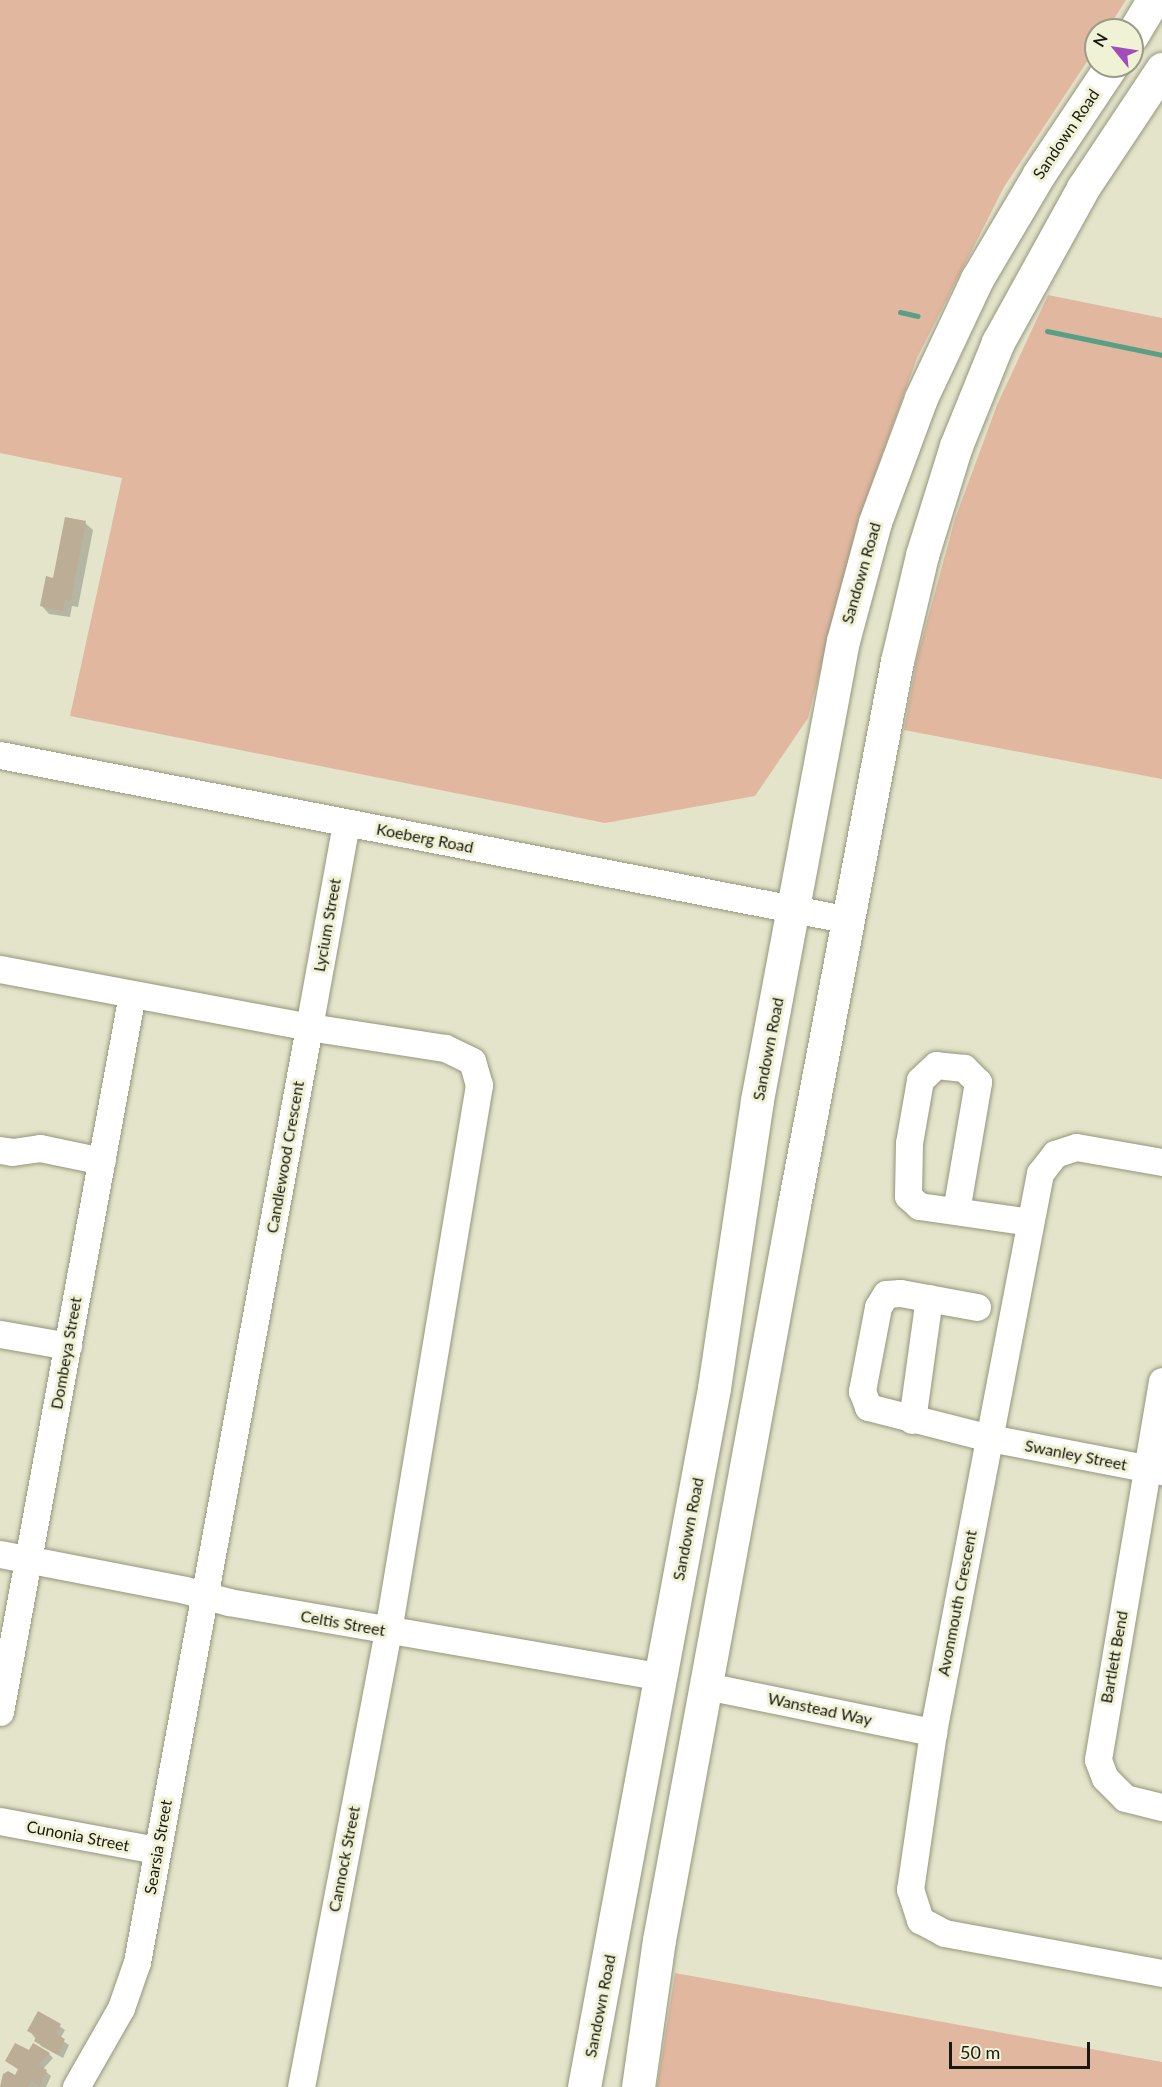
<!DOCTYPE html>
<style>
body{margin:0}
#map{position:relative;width:1162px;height:2087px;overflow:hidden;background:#e3e4ca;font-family:Lato,sans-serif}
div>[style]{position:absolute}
.green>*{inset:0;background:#e1b7a0}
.shadow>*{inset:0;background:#0003}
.stream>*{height:5px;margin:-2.5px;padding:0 2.5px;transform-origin:2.5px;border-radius:2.5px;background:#57a087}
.building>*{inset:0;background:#bbad96}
.roads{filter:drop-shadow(0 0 2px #95967c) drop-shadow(0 0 2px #95967c)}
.minor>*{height:27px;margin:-13.5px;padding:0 13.5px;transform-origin:13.5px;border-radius:13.5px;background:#fff}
.major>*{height:33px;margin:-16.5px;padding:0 16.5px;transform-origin:16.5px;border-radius:16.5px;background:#fff}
span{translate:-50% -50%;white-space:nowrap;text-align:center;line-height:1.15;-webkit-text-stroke:6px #f0f2d6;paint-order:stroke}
.street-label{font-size:16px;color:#191910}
.north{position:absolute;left:1084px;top:18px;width:60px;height:60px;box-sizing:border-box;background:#f0f2d6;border:2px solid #9a9b87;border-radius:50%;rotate:300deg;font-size:16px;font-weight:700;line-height:24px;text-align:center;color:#191910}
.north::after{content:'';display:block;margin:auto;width:21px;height:27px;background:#a34bb8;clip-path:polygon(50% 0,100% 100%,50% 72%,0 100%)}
.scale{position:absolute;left:949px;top:2042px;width:141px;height:27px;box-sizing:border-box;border:3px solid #191910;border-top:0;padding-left:8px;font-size:18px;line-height:21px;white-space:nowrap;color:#191910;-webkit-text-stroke:4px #f0f2d6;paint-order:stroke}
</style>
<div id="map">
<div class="green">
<div style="clip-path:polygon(0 0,1126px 0,1107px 30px,1096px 30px,1096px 48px,1004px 187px,917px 358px,858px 521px,808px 718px,755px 796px,605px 823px,70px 716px,122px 478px,0 453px)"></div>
<div style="clip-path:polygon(1048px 295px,1162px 318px,1162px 779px,904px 730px,917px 658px,955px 519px,997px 405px)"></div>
<div style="clip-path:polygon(675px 1973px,1162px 2062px,1162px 2087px,657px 2087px)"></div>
</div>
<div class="shadow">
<div style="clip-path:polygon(85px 523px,93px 530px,78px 607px,72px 606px,70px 617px,49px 614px,42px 606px)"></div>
<div style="clip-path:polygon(39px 2013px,65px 2030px,60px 2039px,69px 2045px,63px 2058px,41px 2046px,29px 2030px)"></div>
<div style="clip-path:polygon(29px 2052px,49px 2054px,53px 2058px,43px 2069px,51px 2076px,46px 2087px,0 2087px,8px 2073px,16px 2077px,19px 2070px,7px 2061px)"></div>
</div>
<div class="stream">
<div style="left:900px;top:312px;width:18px;rotate:13deg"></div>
<div style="left:1047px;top:331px;width:117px;rotate:11.8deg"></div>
</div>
<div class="building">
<div style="clip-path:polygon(65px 517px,86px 521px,71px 601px,65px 600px,63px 611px,40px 606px,46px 576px,53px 578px)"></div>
<div style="clip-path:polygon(38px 2011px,61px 2024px,56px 2034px,65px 2039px,58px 2055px,34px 2041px,37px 2036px,27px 2031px)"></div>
<div style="clip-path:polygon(15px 2043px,29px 2050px,33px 2043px,50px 2053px,38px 2065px,47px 2070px,40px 2086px,31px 2081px,28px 2087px,0 2087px,3px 2074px,8px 2071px,15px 2075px,18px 2069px,5px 2061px)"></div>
</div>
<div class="roads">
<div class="minor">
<div style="left:0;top:755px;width:866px;rotate:10.99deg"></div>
<div style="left:0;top:969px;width:314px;rotate:10.6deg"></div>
<div style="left:309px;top:1027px;width:951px;rotate:100.42deg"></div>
<div style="left:137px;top:1962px;width:49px;rotate:109.2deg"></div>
<div style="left:121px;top:2008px;width:91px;rotate:119.7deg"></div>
<div style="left:0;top:1150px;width:12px;rotate:9deg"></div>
<div style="left:12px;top:1152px;width:28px;rotate:-8deg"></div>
<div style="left:40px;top:1148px;width:63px;rotate:11.8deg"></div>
<div style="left:1162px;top:1162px;width:87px;rotate:-170.1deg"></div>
<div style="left:1076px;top:1147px;width:22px;rotate:162deg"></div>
<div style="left:1055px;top:1154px;width:24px;rotate:128deg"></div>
<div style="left:1040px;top:1173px;width:569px;rotate:100.84deg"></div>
<div style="left:933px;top:1732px;width:159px;rotate:98.3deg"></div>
<div style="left:910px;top:1889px;width:33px;rotate:72deg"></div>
<div style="left:920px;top:1920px;width:27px;rotate:28deg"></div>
<div style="left:944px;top:1933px;width:222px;rotate:10.4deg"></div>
<div style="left:956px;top:1211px;width:131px;rotate:-80.3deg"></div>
<div style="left:978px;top:1082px;width:20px;rotate:-135deg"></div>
<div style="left:964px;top:1068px;width:28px;rotate:-174deg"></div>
<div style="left:936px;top:1065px;width:22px;rotate:137deg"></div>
<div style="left:920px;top:1080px;width:64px;rotate:99.9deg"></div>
<div style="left:909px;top:1143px;width:53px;rotate:91.1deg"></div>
<div style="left:908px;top:1196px;width:15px;rotate:42deg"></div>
<div style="left:919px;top:1206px;width:112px;rotate:8.2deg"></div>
<div style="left:977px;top:1307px;width:78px;rotate:-169.7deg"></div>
<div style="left:900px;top:1293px;width:14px;rotate:176deg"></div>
<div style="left:886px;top:1294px;width:15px;rotate:122deg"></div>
<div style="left:878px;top:1307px;width:86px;rotate:100.8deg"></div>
<div style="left:862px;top:1391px;width:17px;rotate:69deg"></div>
<div style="left:868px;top:1407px;width:126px;rotate:14.3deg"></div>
<div style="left:990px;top:1438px;width:175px;rotate:10.9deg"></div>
<div style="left:0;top:1334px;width:69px;rotate:10deg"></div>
<div style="left:1162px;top:1381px;width:384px;rotate:99.6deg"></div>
<div style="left:1098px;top:1760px;width:19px;rotate:69deg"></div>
<div style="left:1105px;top:1778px;width:28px;rotate:45deg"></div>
<div style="left:1125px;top:1798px;width:38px;rotate:14deg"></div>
<div style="left:912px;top:1420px;width:123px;rotate:-82.1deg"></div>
<div style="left:0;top:1554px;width:188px;rotate:11deg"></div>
<div style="left:185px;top:1590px;width:46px;rotate:15.3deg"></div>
<div style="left:229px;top:1602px;width:438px;rotate:9.8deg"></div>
<div style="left:706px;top:1686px;width:232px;rotate:11.5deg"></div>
<div style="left:0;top:1712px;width:730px;rotate:-79.58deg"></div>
<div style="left:0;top:1821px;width:159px;rotate:10.5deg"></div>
<div style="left:301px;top:2087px;width:464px;rotate:-79.2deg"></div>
<div style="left:388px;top:1631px;width:554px;rotate:-80.54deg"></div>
<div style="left:479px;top:1085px;width:25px;rotate:-106deg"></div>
<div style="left:472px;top:1061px;width:30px;rotate:-154deg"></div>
<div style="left:445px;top:1048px;width:138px;rotate:-171.2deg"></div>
<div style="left:309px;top:1027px;width:207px;rotate:-79.7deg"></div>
</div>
<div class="major">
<div style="left:1132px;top:35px;width:41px;rotate:-59deg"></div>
<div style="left:584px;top:2087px;width:711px;rotate:-79.46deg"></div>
<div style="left:714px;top:1388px;width:291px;rotate:-81.5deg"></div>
<div style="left:757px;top:1100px;width:467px;rotate:-79.4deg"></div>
<div style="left:843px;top:641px;width:123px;rotate:-74.9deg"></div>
<div style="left:875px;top:522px;width:132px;rotate:-69.6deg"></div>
<div style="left:921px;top:398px;width:132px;rotate:-64.8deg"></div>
<div style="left:977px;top:279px;width:122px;rotate:-59.4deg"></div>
<div style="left:1039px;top:174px;width:130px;rotate:-56.3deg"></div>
<div style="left:638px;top:2087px;width:148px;rotate:-81.9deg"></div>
<div style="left:659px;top:1940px;width:747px;rotate:-79.59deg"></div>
<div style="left:794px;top:1205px;width:554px;rotate:-79.28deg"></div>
<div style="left:897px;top:661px;width:109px;rotate:-76.7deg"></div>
<div style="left:922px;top:555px;width:114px;rotate:-72.7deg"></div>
<div style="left:956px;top:446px;width:112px;rotate:-68deg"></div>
<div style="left:998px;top:342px;width:176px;rotate:-61.1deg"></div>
<div style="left:1083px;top:188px;width:143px;rotate:-56.4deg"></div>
</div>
</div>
<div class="street-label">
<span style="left:1066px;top:134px;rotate:-56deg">Sandown Road</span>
<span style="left:861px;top:573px;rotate:-74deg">Sandown Road</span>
<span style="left:425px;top:838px;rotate:11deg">Koeberg Road</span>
<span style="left:327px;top:925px;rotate:-80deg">Lycium Street</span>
<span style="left:768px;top:1049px;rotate:-79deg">Sandown Road</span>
<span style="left:285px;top:1157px;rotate:-80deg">Candlewood Crescent</span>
<span style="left:66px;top:1353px;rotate:-80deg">Dombeya Street</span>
<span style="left:1076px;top:1455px;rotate:11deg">Swanley Street</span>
<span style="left:688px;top:1529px;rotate:-79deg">Sandown Road</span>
<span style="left:957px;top:1603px;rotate:-79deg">Avonmouth Crescent</span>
<span style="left:343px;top:1623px;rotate:10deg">Celtis Street</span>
<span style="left:1114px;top:1657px;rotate:-80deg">Bartlett Bend</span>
<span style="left:820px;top:1709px;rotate:12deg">Wanstead Way</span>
<span style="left:78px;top:1836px;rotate:11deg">Cunonia Street</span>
<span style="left:158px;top:1847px;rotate:-80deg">Searsia Street</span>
<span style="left:344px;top:1859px;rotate:-79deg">Cannock Street</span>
<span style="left:600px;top:2006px;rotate:-79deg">Sandown Road</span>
</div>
<div class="north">N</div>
<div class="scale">50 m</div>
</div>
